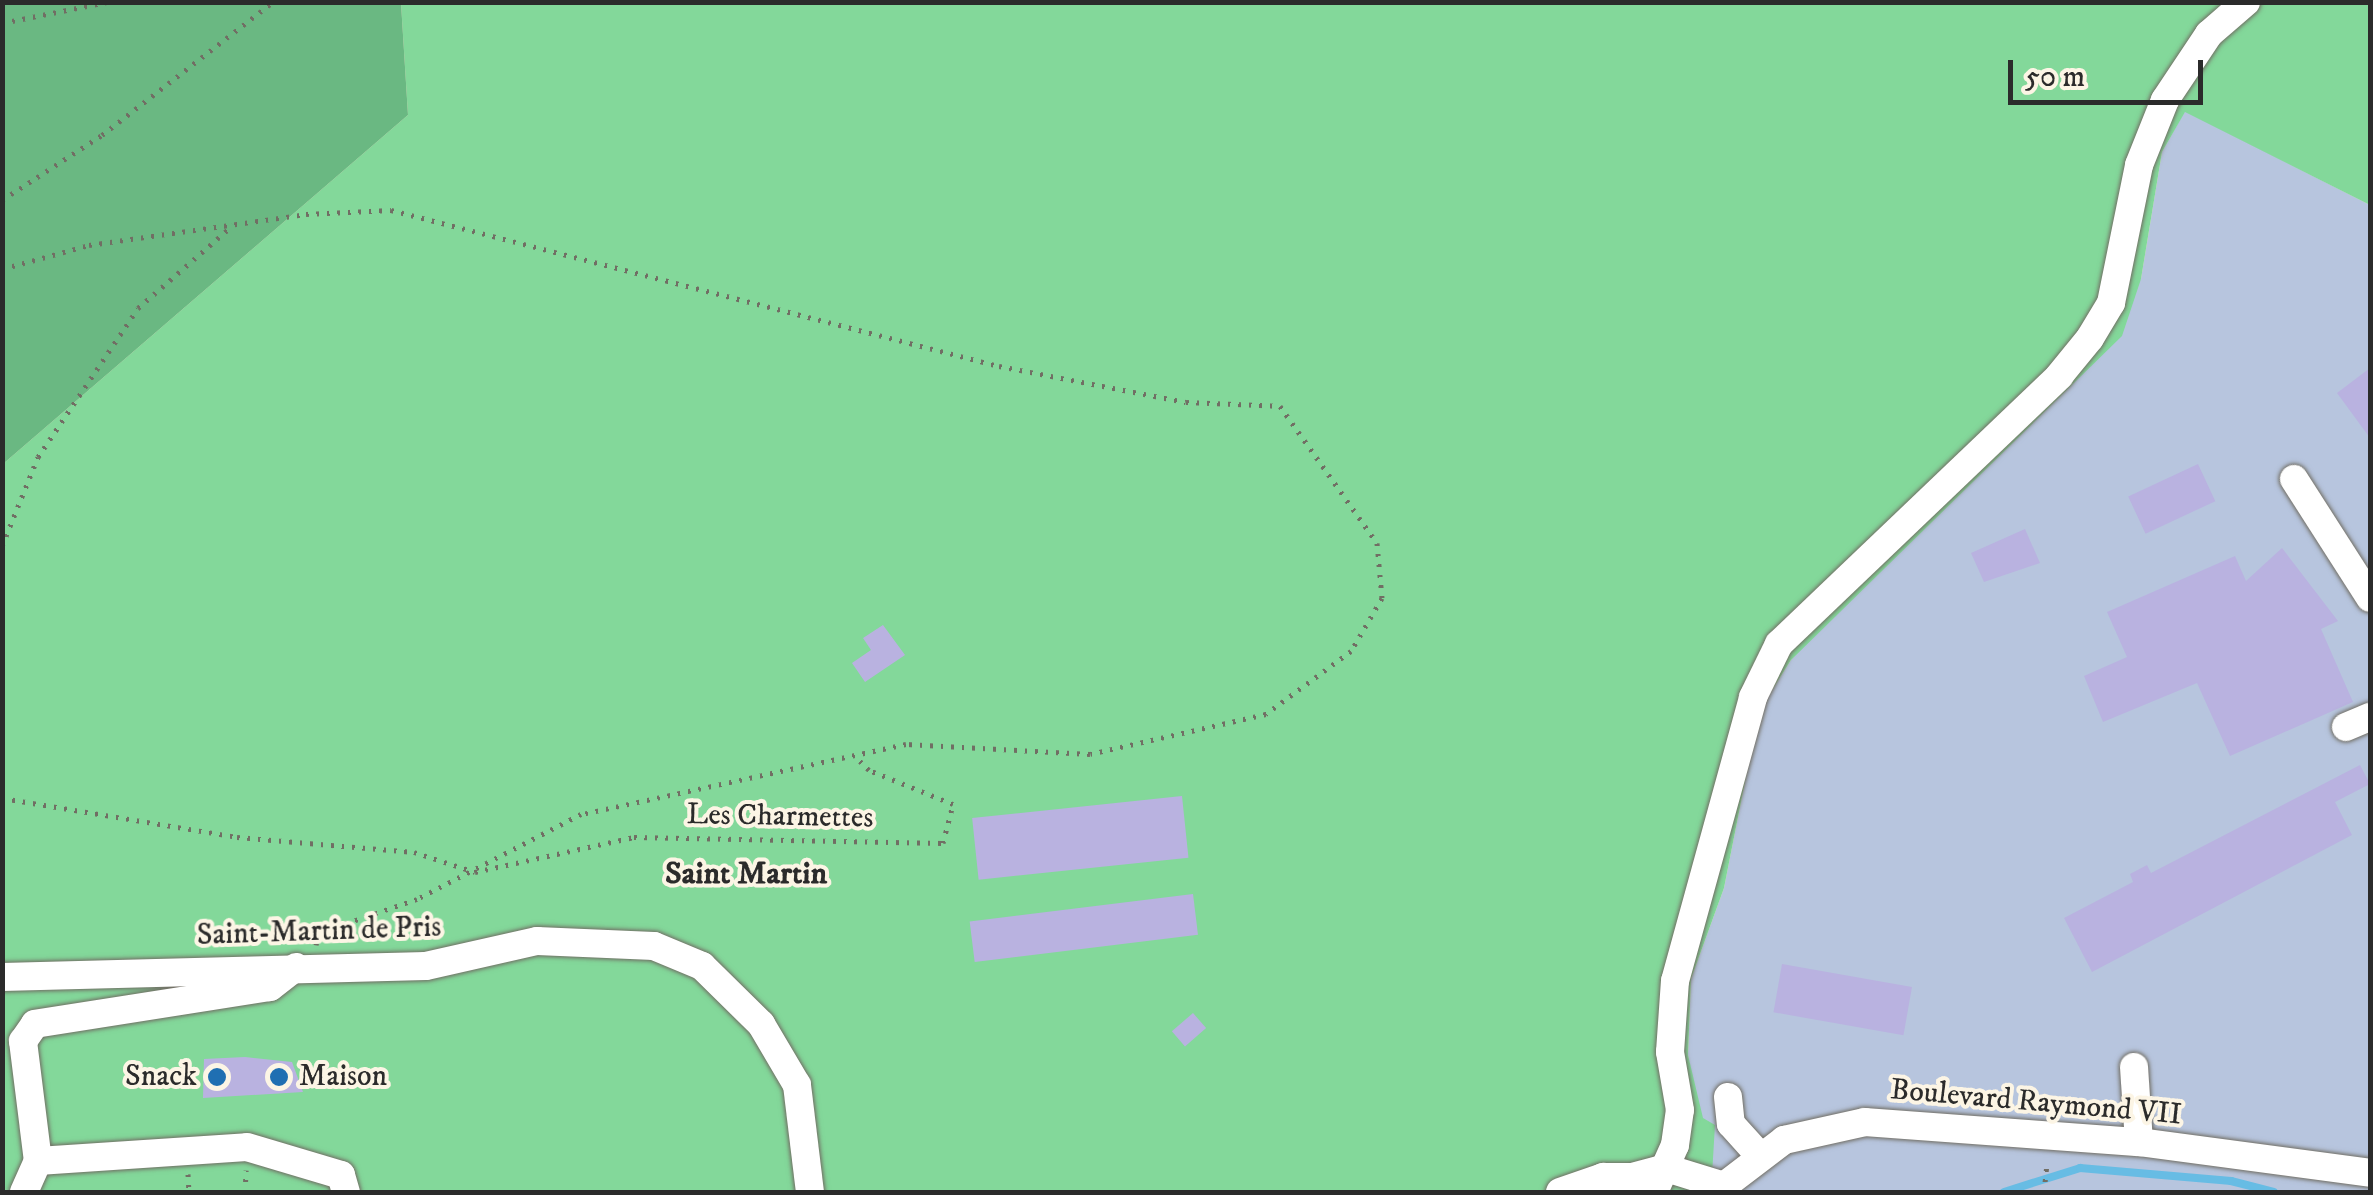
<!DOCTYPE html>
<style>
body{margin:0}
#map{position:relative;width:2373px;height:1195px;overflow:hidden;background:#f2eacf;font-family:"IM FELL DW Pica",serif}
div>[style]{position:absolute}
.industrial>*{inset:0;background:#b7c5de}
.green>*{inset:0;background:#83d89a}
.forest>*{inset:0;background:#6ab882}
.stream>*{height:8px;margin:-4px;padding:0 4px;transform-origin:4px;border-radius:4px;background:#67bce4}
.building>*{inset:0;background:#b9b2e0;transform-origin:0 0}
.path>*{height:5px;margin-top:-2.5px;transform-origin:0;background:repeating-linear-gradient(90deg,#716e64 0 2.5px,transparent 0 10.5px)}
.roads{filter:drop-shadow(0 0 2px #716e64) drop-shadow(0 0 2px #716e64)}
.minor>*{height:28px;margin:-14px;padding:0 14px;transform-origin:14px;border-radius:14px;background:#fff}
.dots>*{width:28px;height:28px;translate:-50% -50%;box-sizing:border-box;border:5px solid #fcf5e5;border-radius:50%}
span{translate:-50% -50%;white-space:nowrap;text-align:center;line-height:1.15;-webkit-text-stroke:8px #fcf5e5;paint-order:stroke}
.street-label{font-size:30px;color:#2b2b2b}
.poi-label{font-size:30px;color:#2b2b2b}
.right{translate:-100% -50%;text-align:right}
.left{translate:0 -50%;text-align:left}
.neighbourhood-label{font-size:32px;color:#2b2b2b;font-weight:700}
.frame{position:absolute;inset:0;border:5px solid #2b2b2b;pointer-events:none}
.scale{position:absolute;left:2008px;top:60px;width:195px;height:45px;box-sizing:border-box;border:5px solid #2b2b2b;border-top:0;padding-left:12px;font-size:30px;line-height:35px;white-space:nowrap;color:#2b2b2b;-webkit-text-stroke:8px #fcf5e5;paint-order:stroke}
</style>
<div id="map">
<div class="industrial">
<div style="clip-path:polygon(2185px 111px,2370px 205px,2370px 1192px,1711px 1192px,1688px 1055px,1691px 979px,1724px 888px,1759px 711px,1791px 660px,2141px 279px,2162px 152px)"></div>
</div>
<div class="green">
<div style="clip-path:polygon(401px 3px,2370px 3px,2370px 205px,2185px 112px,2162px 152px,2141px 279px,2122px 336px,1791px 660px,1759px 711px,1724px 888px,1691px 979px,1688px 1055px,1703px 1118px,1715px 1125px,1711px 1192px,3px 1192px,3px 464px,408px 115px)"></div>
</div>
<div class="forest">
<div style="clip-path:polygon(3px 2px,401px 3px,408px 115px,3px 464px)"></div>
</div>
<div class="stream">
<div style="left:2004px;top:1192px;width:80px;rotate:-17.5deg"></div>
<div style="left:2080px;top:1168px;width:152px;rotate:4.9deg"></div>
<div style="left:2231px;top:1181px;width:44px;rotate:14.3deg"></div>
</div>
<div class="building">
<div style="clip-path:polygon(2370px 368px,2370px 438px,2337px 393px)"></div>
<div style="left:2198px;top:464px;width:41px;height:77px;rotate:65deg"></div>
<div style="clip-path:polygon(2025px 529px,2040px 563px,1984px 582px,1971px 553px)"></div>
<div style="clip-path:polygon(2282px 548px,2338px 621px,2321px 629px,2353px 702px,2230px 756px,2197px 683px,2103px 722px,2084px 676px,2127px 657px,2107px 612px,2235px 556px,2246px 581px)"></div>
<div style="clip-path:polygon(883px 625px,905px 655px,865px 682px,852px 663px,871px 650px,863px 638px)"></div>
<div style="clip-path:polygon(2360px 765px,2370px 784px,2335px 802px,2352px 835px,2092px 972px,2064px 918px,2133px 882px,2130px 874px,2147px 865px,2151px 873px)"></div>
<div style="left:1182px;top:796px;width:62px;height:211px;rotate:84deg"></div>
<div style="left:1193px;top:894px;width:41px;height:225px;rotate:83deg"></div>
<div style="left:1782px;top:964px;width:132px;height:49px;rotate:10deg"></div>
<div style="left:1193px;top:1013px;width:20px;height:28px;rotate:49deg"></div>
<div style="clip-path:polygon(245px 1057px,292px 1062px,303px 1092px,203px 1098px,204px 1059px)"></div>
</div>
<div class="path">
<div style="left:2px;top:23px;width:107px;rotate:-11.3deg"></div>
<div style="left:2px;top:200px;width:119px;rotate:-33deg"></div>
<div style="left:102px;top:135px;width:217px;rotate:-37.9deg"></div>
<div style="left:2px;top:269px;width:90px;rotate:-15.4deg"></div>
<div style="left:89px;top:245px;width:219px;rotate:-8.1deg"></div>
<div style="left:306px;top:214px;width:85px;rotate:-2.7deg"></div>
<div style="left:391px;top:210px;width:628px;rotate:14.39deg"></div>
<div style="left:999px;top:366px;width:190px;rotate:10.9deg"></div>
<div style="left:1186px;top:402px;width:94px;rotate:2.4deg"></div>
<div style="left:1280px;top:406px;width:168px;rotate:54.7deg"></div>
<div style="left:1377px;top:543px;width:55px;rotate:84.8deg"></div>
<div style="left:1382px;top:598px;width:61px;rotate:120.3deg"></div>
<div style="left:1351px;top:651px;width:106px;rotate:143.5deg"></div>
<div style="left:1266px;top:714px;width:180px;rotate:167.2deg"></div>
<div style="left:1090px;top:754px;width:184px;rotate:-176.9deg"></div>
<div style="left:906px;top:744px;width:332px;rotate:167.8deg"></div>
<div style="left:581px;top:814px;width:185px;rotate:152.6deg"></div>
<div style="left:417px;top:899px;width:105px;rotate:161deg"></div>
<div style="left:318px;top:933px;width:12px;rotate:99deg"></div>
<div style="left:2px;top:546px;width:96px;rotate:-68deg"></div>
<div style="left:38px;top:457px;width:179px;rotate:-56.1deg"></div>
<div style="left:138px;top:308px;width:126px;rotate:-41.1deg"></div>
<div style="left:2px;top:798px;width:238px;rotate:9.4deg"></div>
<div style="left:237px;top:837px;width:178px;rotate:4.8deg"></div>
<div style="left:414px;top:852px;width:64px;rotate:18.2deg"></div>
<div style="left:475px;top:872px;width:163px;rotate:-12.4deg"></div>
<div style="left:634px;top:837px;width:309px;rotate:1.1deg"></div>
<div style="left:943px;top:843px;width:40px;rotate:-75.6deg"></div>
<div style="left:953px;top:804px;width:91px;rotate:-158deg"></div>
<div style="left:869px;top:770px;width:16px;rotate:-135deg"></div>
<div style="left:188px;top:1174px;width:18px;rotate:87deg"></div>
<div style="left:245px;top:1192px;width:22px;rotate:-87deg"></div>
<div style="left:2044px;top:1192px;width:30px;rotate:-84deg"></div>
</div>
<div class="roads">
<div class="minor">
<div style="left:2294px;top:479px;width:141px;rotate:57.4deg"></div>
<div style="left:2346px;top:727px;width:26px;rotate:-23deg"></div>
<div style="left:296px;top:967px;width:33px;rotate:142deg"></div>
<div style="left:270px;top:987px;width:238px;rotate:171.1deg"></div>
<div style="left:35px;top:1024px;width:21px;rotate:125deg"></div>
<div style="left:23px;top:1041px;width:121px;rotate:82.9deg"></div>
<div style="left:38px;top:1161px;width:209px;rotate:-3.8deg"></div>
<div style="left:247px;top:1147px;width:98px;rotate:16.6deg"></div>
<div style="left:341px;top:1175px;width:18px;rotate:74deg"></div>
<div style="left:2px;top:977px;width:424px;rotate:-1.5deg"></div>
<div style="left:426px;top:966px;width:114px;rotate:-12.7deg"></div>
<div style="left:537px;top:941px;width:117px;rotate:2.4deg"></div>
<div style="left:654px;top:946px;width:52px;rotate:22.6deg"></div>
<div style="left:702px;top:966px;width:83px;rotate:44.5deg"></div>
<div style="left:761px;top:1024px;width:71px;rotate:59.5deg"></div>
<div style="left:797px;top:1085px;width:108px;rotate:83.1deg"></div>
<div style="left:2134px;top:1067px;width:75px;rotate:86.2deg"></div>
<div style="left:1728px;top:1097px;width:27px;rotate:84deg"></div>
<div style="left:1731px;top:1124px;width:40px;rotate:48deg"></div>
<div style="left:24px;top:1192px;width:34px;rotate:-66deg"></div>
<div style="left:1560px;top:1192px;width:46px;rotate:-19.2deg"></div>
<div style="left:1603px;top:1177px;width:29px"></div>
<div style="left:1650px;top:1192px;width:23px;rotate:-140deg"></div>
<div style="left:1632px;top:1177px;width:35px;rotate:-15deg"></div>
<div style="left:1666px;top:1168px;width:58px;rotate:17.2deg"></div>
<div style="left:1654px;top:1192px;width:51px;rotate:-65.9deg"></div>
<div style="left:1675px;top:1145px;width:35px;rotate:-82deg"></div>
<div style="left:1680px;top:1110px;width:59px;rotate:-99.8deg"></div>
<div style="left:1670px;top:1052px;width:71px;rotate:-86deg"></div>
<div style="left:1675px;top:981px;width:295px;rotate:-74.6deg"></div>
<div style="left:1753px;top:697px;width:59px;rotate:-63.9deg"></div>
<div style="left:1779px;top:644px;width:388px;rotate:-43.7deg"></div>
<div style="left:2059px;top:376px;width:49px;rotate:-50.8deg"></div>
<div style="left:2090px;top:338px;width:41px;rotate:-59deg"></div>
<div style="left:2111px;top:303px;width:141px;rotate:-78.5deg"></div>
<div style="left:2139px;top:165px;width:70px;rotate:-68.2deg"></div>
<div style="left:2165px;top:100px;width:79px;rotate:-56.3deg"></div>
<div style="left:2209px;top:34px;width:49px;rotate:-40.9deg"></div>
<div style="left:1716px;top:1192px;width:86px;rotate:-37.4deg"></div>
<div style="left:1784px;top:1140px;width:83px;rotate:-12.5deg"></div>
<div style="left:1865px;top:1122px;width:275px;rotate:4.2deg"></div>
<div style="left:2139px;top:1142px;width:233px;rotate:7.6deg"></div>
</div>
</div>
<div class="dots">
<div style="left:217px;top:1077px;background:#1f6fb2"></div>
<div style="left:279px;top:1077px;background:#1f6fb2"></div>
</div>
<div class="street-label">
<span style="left:780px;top:817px;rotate:1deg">Les Charmettes</span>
<span style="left:319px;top:932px;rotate:-2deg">Saint-Martin de Pris</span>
<span style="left:2036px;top:1103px;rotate:5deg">Boulevard Raymond VII</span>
</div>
<div class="poi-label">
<span class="right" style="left:197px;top:1077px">Snack</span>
<span class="left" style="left:299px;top:1077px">Maison</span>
</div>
<div class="neighbourhood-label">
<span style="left:746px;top:874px">Saint Martin</span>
</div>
<div class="frame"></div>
<div class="scale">50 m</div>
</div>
